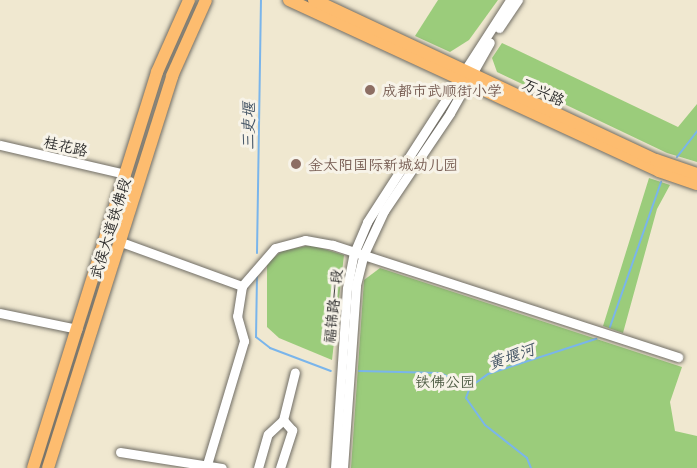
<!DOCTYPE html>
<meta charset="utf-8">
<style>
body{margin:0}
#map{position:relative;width:697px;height:468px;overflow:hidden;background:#f0e8d0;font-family:"Playpen Sans","LXGW WenKai TC",sans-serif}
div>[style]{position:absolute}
.green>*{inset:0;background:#9bcc7b}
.stream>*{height:2px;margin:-1px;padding:0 1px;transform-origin:1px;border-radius:1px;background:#7ab5eb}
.roads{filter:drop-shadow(0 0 2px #706d65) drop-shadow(0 0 2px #706d65)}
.minor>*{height:9px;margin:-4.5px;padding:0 4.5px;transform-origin:4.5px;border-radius:4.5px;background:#fff}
.major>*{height:12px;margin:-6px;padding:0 6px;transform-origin:6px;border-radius:6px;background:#fdbc6f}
.dots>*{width:16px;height:16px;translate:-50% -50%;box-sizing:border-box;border:3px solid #f7f3e8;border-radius:50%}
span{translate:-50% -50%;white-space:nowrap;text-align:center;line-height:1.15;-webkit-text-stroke:6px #f7f3e8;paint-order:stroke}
.education-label{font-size:15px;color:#785e54}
.left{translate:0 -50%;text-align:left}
.street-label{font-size:15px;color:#2b2b2b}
.park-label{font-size:15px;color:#4d5b43}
.water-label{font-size:16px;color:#435465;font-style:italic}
</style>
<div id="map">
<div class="green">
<div style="clip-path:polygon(438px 0,498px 0,469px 40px,450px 52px,415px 36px)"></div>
<div style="clip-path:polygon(502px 43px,678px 127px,697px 104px,697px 162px,667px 153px,497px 72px,492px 58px)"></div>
<div style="clip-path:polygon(649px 178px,670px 185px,657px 209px,623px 333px,603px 326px)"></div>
<div style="clip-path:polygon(311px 245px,344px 255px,332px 360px,279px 338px,267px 327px,267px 263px,282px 251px)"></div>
<div style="clip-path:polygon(380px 268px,682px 367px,670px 402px,675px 431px,697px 436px,697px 468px,351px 468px,364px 280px)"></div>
</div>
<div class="stream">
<div style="left:677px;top:157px;width:33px;rotate:-52deg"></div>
<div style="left:257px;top:253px;width:253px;rotate:-89.1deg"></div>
<div style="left:257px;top:275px;width:62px;rotate:90.9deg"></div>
<div style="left:256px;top:337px;width:18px;rotate:38deg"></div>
<div style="left:270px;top:348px;width:65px;rotate:20.7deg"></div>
<div style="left:610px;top:327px;width:154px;rotate:-70.6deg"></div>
<div style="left:359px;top:371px;width:81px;rotate:1.4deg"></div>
<div style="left:440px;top:373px;width:33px;rotate:25deg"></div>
<div style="left:531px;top:468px;width:11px;rotate:-112deg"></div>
<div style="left:527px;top:458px;width:53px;rotate:-141.8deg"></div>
<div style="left:485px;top:425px;width:33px;rotate:-125deg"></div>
<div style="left:466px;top:398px;width:12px;rotate:-70deg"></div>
<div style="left:470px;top:387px;width:22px;rotate:-36deg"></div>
<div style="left:488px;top:374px;width:114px;rotate:-18deg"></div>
</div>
<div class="roads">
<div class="minor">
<div style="left:499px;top:28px;width:34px;rotate:-56deg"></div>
<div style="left:0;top:145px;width:129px;rotate:13deg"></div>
<div style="left:121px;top:242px;width:129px;rotate:20deg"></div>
<div style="left:242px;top:286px;width:30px;rotate:99deg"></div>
<div style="left:237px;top:316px;width:26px;rotate:74deg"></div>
<div style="left:244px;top:341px;width:133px;rotate:106.7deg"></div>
<div style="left:242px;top:286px;width:50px;rotate:-49deg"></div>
<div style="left:275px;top:248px;width:31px;rotate:-15deg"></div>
<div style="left:305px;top:240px;width:28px;rotate:10deg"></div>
<div style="left:333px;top:245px;width:363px;rotate:18deg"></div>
<div style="left:0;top:313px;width:79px;rotate:11.7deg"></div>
<div style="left:120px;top:452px;width:103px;rotate:8.9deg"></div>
<div style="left:258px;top:468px;width:35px;rotate:-74deg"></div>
<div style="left:268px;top:434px;width:21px;rotate:-43deg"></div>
<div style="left:280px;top:468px;width:40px;rotate:-72deg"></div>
<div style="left:292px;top:430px;width:13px;rotate:-132deg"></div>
<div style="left:283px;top:420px;width:49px;rotate:-76deg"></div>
<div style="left:335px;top:468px;width:180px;rotate:-86.2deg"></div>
<div style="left:347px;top:288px;width:36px;rotate:-79deg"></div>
<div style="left:354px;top:253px;width:34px;rotate:-67deg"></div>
<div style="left:367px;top:222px;width:264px;rotate:-57.2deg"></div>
<div style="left:343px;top:468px;width:183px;rotate:-85.9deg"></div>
<div style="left:356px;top:285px;width:30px;rotate:-76deg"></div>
<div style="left:363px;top:256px;width:50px;rotate:-65deg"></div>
<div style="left:384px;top:211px;width:118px;rotate:-56deg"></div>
<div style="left:450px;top:113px;width:81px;rotate:-60.6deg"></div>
</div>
<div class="major">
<div style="left:289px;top:0;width:408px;rotate:24.8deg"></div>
<div style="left:659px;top:171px;width:40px;rotate:18.9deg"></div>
<div style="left:314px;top:0;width:378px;rotate:25.1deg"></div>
<div style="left:656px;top:160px;width:43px;rotate:18.9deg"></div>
<div style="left:33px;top:468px;width:415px;rotate:-72.6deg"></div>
<div style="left:157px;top:72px;width:79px;rotate:-66deg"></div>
<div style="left:48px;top:468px;width:411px;rotate:-72.4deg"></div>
<div style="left:172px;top:76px;width:83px;rotate:-65.9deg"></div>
</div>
</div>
<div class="dots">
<div style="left:370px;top:90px;background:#8d6e63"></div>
<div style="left:296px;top:164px;background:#8d6e63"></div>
</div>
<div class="education-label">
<span class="left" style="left:382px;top:90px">成都市武顺街小学</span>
<span class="left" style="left:308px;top:164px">金太阳国际新城幼儿园</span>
</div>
<div class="street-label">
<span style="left:544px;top:91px;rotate:25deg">万兴路</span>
<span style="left:66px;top:145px;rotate:13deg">桂花路</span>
<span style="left:109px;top:228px;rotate:-73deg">武侯大道铁佛段</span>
<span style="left:332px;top:306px;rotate:-84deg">福锦路一段</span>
</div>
<div class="park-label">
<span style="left:445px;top:381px">铁佛公园</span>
</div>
<div class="water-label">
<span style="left:247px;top:126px;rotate:-89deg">三吏堰</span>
<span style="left:511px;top:355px;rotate:-19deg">黄堰河</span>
</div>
</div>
